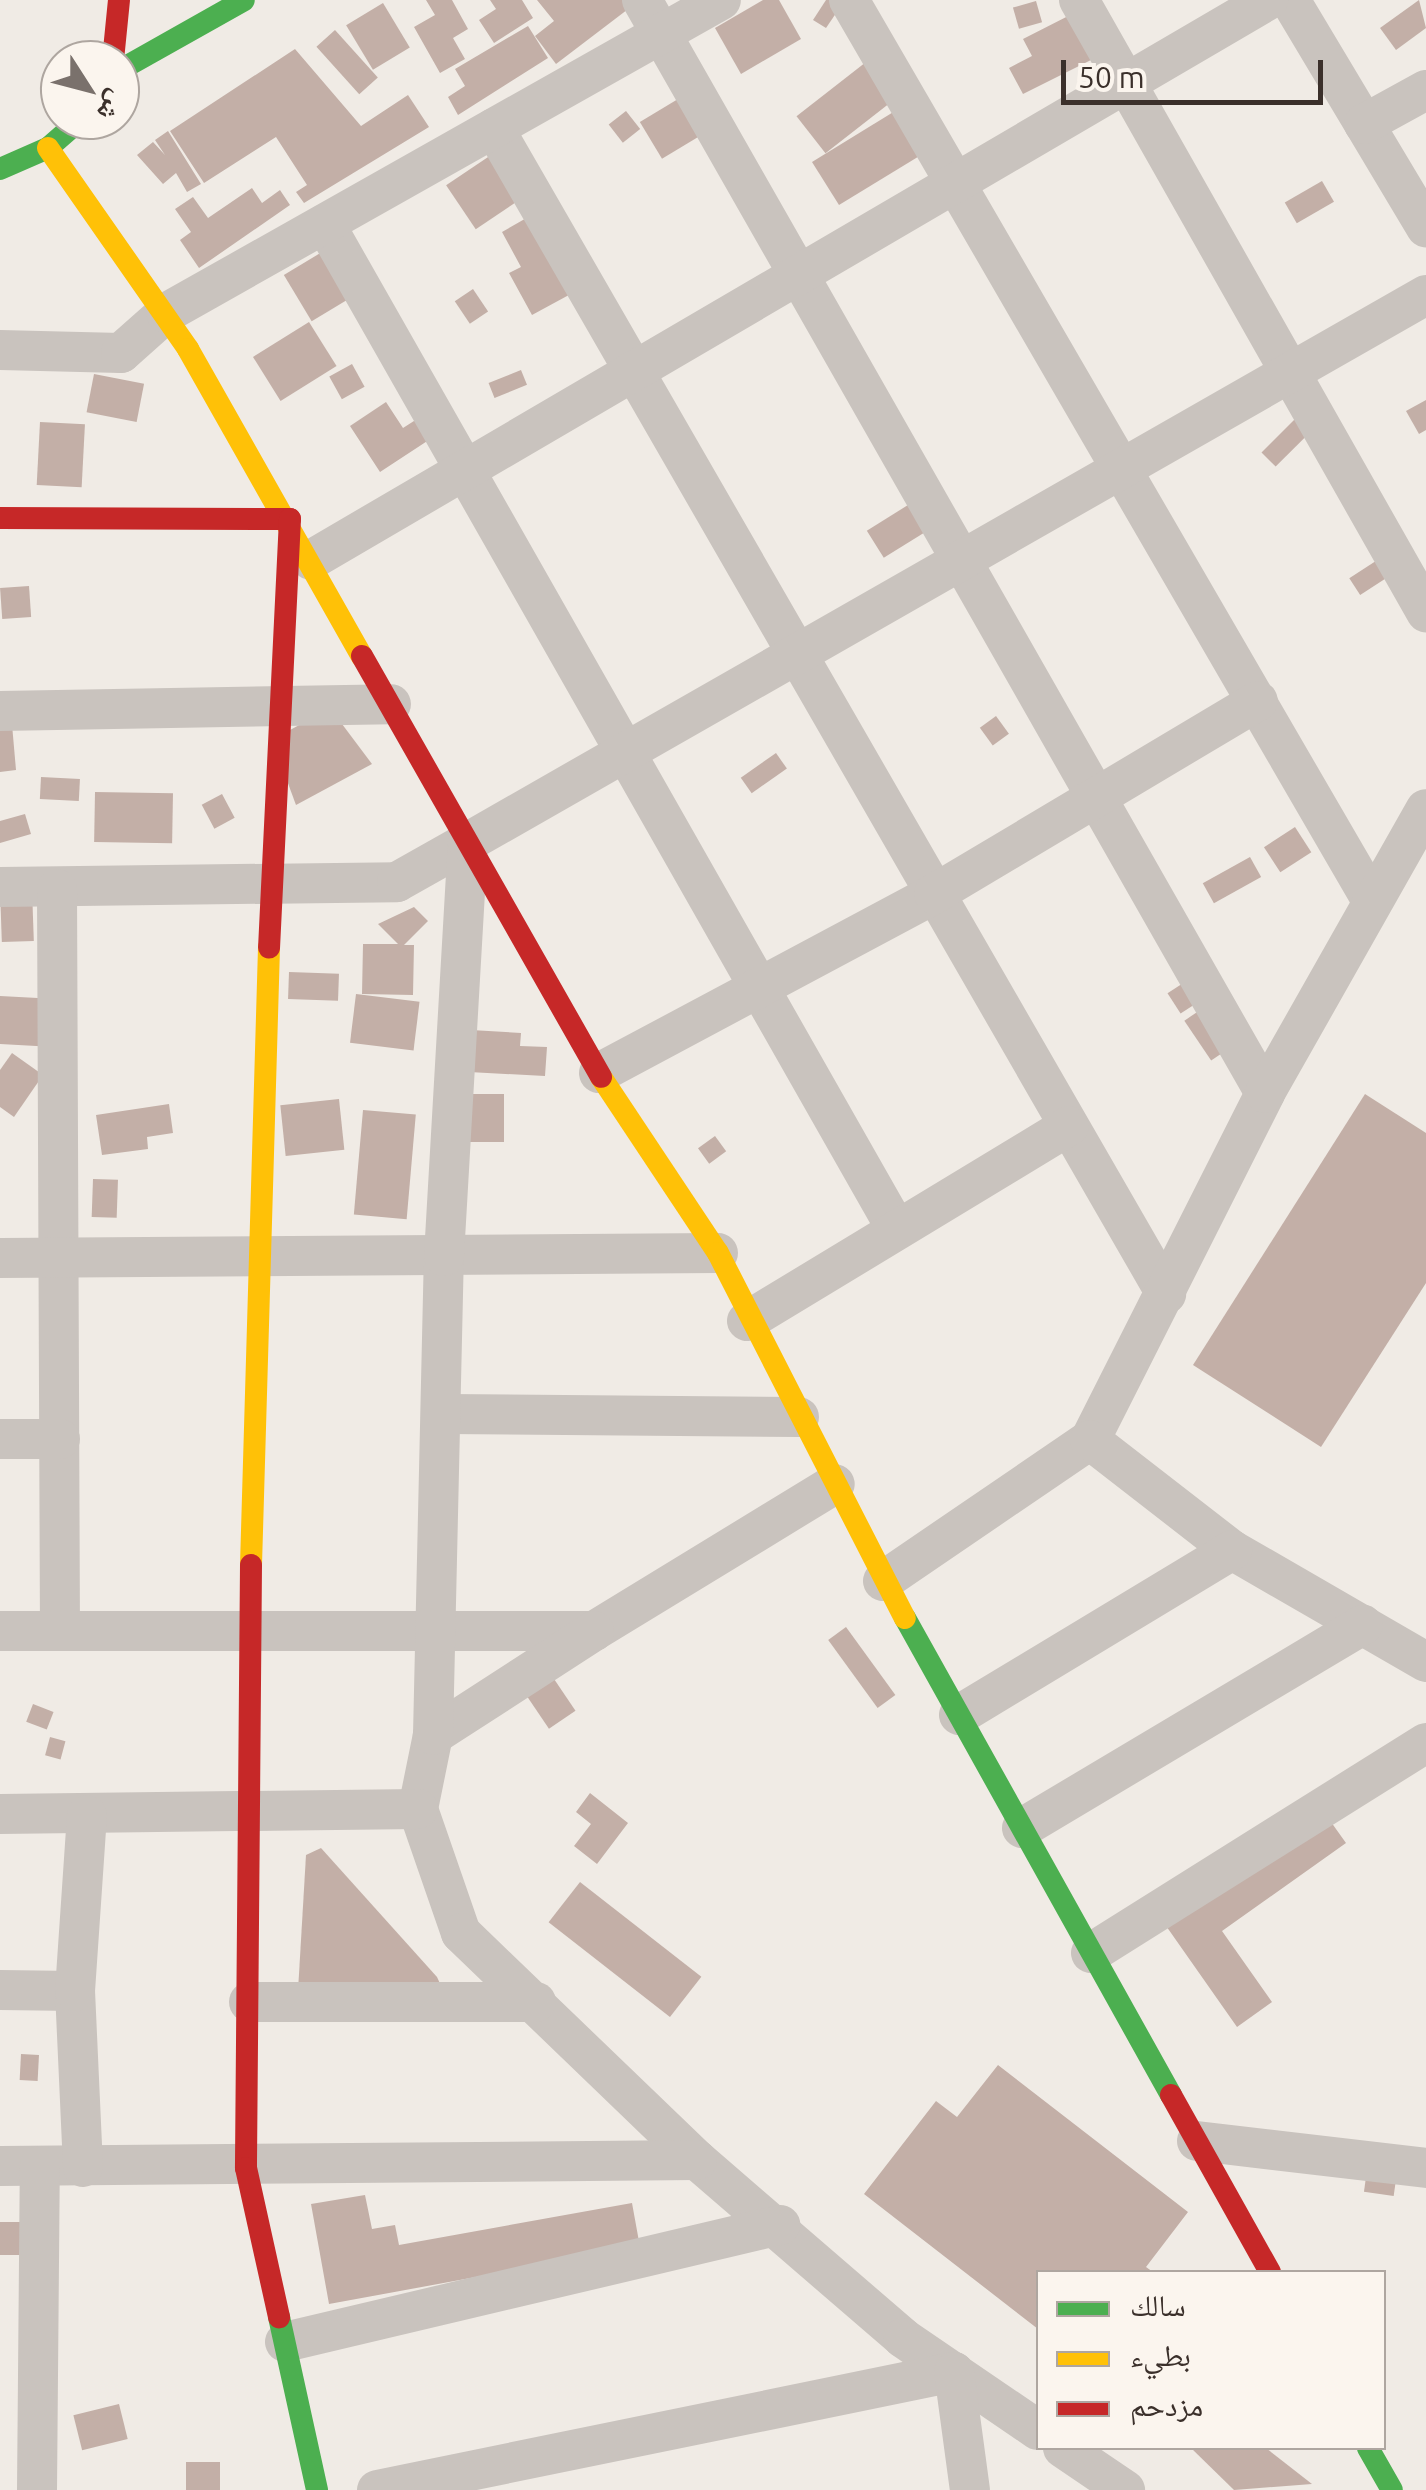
<!DOCTYPE html>
<meta charset="utf-8">
<style>
body{margin:0}
#map{position:relative;width:1426px;height:2490px;overflow:hidden;background:#f0ebe5;font-family:Ubuntu,"Noto Naskh Arabic",sans-serif}
div>[style]{position:absolute}
.building>*{inset:0;background:#c3afa7;transform-origin:0 0}
.street>*{height:40px;margin:-20px;padding:0 20px;transform-origin:20px;border-radius:20px;background:#c9c3be}
.fast>*{height:22px;margin:-11px;padding:0 11px;transform-origin:11px;border-radius:11px;background:#4caf50}
.slow>*{height:22px;margin:-11px;padding:0 11px;transform-origin:11px;border-radius:11px;background:#ffc107}
.jam>*{height:22px;margin:-11px;padding:0 11px;transform-origin:11px;border-radius:11px;background:#c62828}
span{translate:-50% -50%;white-space:nowrap;text-align:center;line-height:1.15;-webkit-text-stroke:10px #fbf5ee;paint-order:stroke}
.legend{position:absolute;left:1036px;top:2270px;width:350px;height:180px;box-sizing:border-box;background:#fbf5ee;border:2px solid #aea6a0;margin:0;padding:12px 18px;list-style:none;font-size:30px;color:#3b302b}
.legend li{display:flex;align-items:center;gap:20px;height:50px}
.legend b{width:50px;border:2px solid #aea6a0}
.north{position:absolute;left:40px;top:40px;width:100px;height:100px;box-sizing:border-box;background:#fbf5ee;border:2px solid #aea6a0;border-radius:50%;rotate:126deg;font-size:28px;font-weight:700;line-height:40px;text-align:center;color:#3b302b}
.north::after{content:'';display:block;margin:auto;width:35px;height:45px;background:#7a716c;clip-path:polygon(50% 0,100% 100%,50% 72%,0 100%)}
.scale{position:absolute;left:1061px;top:60px;width:262px;height:45px;box-sizing:border-box;border:5px solid #3b302b;border-top:0;padding-left:12px;font-size:30px;line-height:35px;white-space:nowrap;color:#3b302b;-webkit-text-stroke:8px #fbf5ee;paint-order:stroke}
</style>
<div id="map">
<div class="building">
<div style="clip-path:polygon(426px 0,452px 0,468px 29px,453px 38px,465px 59px,440px 73px,414px 27px,435px 15px)"></div>
<div style="clip-path:polygon(490px 0,522px 0,533px 18px,494px 43px,479px 20px,496px 9px)"></div>
<div style="clip-path:polygon(537px 0,640px 0,556px 64px,535px 36px,554px 21px)"></div>
<div style="clip-path:polygon(763px 0,779px 0,801px 39px,741px 74px,715px 28px)"></div>
<div style="clip-path:polygon(826px 0,845px 0,826px 28px,813px 20px)"></div>
<div style="clip-path:polygon(1419px 0,1426px 28px,1396px 50px,1380px 28px)"></div>
<div style="left:1036px;top:1px;width:22px;height:24px;rotate:74deg"></div>
<div style="left:383px;top:3px;width:52px;height:43px;rotate:59deg"></div>
<div style="clip-path:polygon(1078px 11px,1101px 55px,1023px 94px,1009px 68px,1032px 56px,1023px 39px)"></div>
<div style="clip-path:polygon(528px 26px,548px 58px,458px 115px,448px 97px,465px 86px,455px 69px)"></div>
<div style="left:335px;top:30px;width:64px;height:25px;rotate:48deg"></div>
<div style="left:884px;top:48px;width:47px;height:111px;rotate:52deg"></div>
<div style="clip-path:polygon(295px 49px,361px 126px,408px 95px,429px 127px,304px 203px,296px 192px,307px 185px,276px 137px,204px 183px,170px 131px)"></div>
<div style="left:693px;top:90px;width:43px;height:62px;rotate:59deg"></div>
<div style="left:626px;top:111px;width:23px;height:22px;rotate:52deg"></div>
<div style="clip-path:polygon(895px 111px,944px 141px,839px 205px,812px 162px)"></div>
<div style="clip-path:polygon(168px 131px,201px 184px,187px 192px,176px 173px,163px 184px,137px 155px,153px 142px,165px 155px,155px 140px)"></div>
<div style="left:500px;top:149px;width:53px;height:65px;rotate:56deg"></div>
<div style="left:1322px;top:181px;width:24px;height:43px;rotate:60deg"></div>
<div style="clip-path:polygon(252px 188px,262px 203px,280px 190px,290px 205px,199px 268px,180px 240px,191px 232px,175px 209px,193px 197px,208px 218px)"></div>
<div style="clip-path:polygon(537px 212px,591px 283px,532px 315px,509px 273px,521px 267px,502px 232px)"></div>
<div style="left:337px;top:243px;width:54px;height:62px;rotate:59deg"></div>
<div style="left:473px;top:289px;width:27px;height:22px;rotate:56deg"></div>
<div style="left:309px;top:322px;width:52px;height:66px;rotate:58deg"></div>
<div style="left:352px;top:364px;width:26px;height:26px;rotate:61deg"></div>
<div style="left:521px;top:370px;width:16px;height:35px;rotate:68deg"></div>
<div style="left:94px;top:374px;width:51px;height:39px;rotate:11deg"></div>
<div style="clip-path:polygon(1426px 400px,1426px 430px,1419px 434px,1406px 411px)"></div>
<div style="clip-path:polygon(386px 402px,403px 428px,428px 412px,441px 432px,380px 472px,350px 426px)"></div>
<div style="left:1299px;top:415px;width:20px;height:53px;rotate:45deg"></div>
<div style="left:40px;top:422px;width:45px;height:63px;rotate:3deg"></div>
<div style="left:916px;top:500px;width:32px;height:58px;rotate:58deg"></div>
<div style="left:1382px;top:557px;width:20px;height:39px;rotate:57deg"></div>
<div style="left:29px;top:586px;width:31px;height:29px;rotate:86deg"></div>
<div style="clip-path:polygon(330px 708px,372px 764px,296px 805px,272px 740px)"></div>
<div style="clip-path:polygon(11px 713px,16px 770px,0 772px,0 714px)"></div>
<div style="left:996px;top:716px;width:22px;height:20px;rotate:54deg"></div>
<div style="left:776px;top:753px;width:19px;height:43px;rotate:55deg"></div>
<div style="left:41px;top:777px;width:39px;height:22px;rotate:3deg"></div>
<div style="left:95px;top:792px;width:78px;height:50px;rotate:1deg"></div>
<div style="left:222px;top:794px;width:27px;height:23px;rotate:62deg"></div>
<div style="clip-path:polygon(25px 814px,31px 834px,0 843px,0 821px)"></div>
<div style="left:1295px;top:827px;width:30px;height:37px;rotate:57deg"></div>
<div style="left:1250px;top:857px;width:23px;height:54px;rotate:61deg"></div>
<div style="left:32px;top:889px;width:52px;height:32px;rotate:88deg"></div>
<div style="clip-path:polygon(414px 907px,428px 921px,404px 945px,414px 945px,413px 995px,362px 994px,363px 944px,398px 944px,378px 924px)"></div>
<div style="left:289px;top:972px;width:50px;height:27px;rotate:2deg"></div>
<div style="left:1191px;top:978px;width:24px;height:28px;rotate:57deg"></div>
<div style="left:356px;top:994px;width:64px;height:49px;rotate:7deg"></div>
<div style="left:0;top:996px;width:66px;height:48px;rotate:3deg"></div>
<div style="left:1215px;top:1000px;width:48px;height:37px;rotate:56deg"></div>
<div style="clip-path:polygon(471px 1030px,521px 1033px,520px 1046px,547px 1047px,545px 1076px,469px 1072px)"></div>
<div style="clip-path:polygon(12px 1053px,43px 1075px,14px 1117px,0 1107px,0 1070px)"></div>
<div style="left:470px;top:1094px;width:34px;height:48px"></div>
<div style="clip-path:polygon(1365px 1094px,1426px 1133px,1426px 1283px,1321px 1447px,1193px 1365px)"></div>
<div style="left:339px;top:1099px;width:51px;height:59px;rotate:84deg"></div>
<div style="clip-path:polygon(169px 1104px,173px 1133px,147px 1137px,148px 1149px,102px 1155px,96px 1115px)"></div>
<div style="left:363px;top:1110px;width:53px;height:105px;rotate:5deg"></div>
<div style="left:715px;top:1136px;width:19px;height:21px;rotate:54deg"></div>
<div style="left:93px;top:1179px;width:25px;height:38px;rotate:2deg"></div>
<div style="left:846px;top:1627px;width:84px;height:22px;rotate:54deg"></div>
<div style="left:552px;top:1676px;width:42px;height:32px;rotate:56deg"></div>
<div style="left:33px;top:1704px;width:22px;height:19px;rotate:21deg"></div>
<div style="left:50px;top:1737px;width:16px;height:19px;rotate:15deg"></div>
<div style="clip-path:polygon(590px 1793px,628px 1823px,597px 1864px,574px 1846px,591px 1824px,576px 1812px)"></div>
<div style="clip-path:polygon(1316px 1801px,1346px 1843px,1222px 1931px,1272px 2002px,1237px 2027px,1157px 1913px)"></div>
<div style="clip-path:polygon(321px 1848px,437px 1977px,442px 1988px,298px 1991px,306px 1855px)"></div>
<div style="left:580px;top:1882px;width:154px;height:51px;rotate:38deg"></div>
<div style="left:21px;top:2054px;width:18px;height:26px;rotate:3deg"></div>
<div style="clip-path:polygon(998px 2065px,1188px 2212px,1146px 2267px,1153px 2272px,1038px 2272px,1038px 2329px,864px 2194px,936px 2101px,957px 2117px)"></div>
<div style="left:1368px;top:2163px;width:30px;height:29px;rotate:8deg"></div>
<div style="clip-path:polygon(365px 2195px,372px 2229px,395px 2225px,399px 2245px,632px 2203px,640px 2247px,329px 2304px,311px 2204px)"></div>
<div style="left:41px;top:2222px;width:33px;height:41px;rotate:90deg"></div>
<div style="left:119px;top:2404px;width:36px;height:47px;rotate:76deg"></div>
<div style="clip-path:polygon(1191px 2448px,1266px 2448px,1312px 2484px,1234px 2490px)"></div>
<div style="left:186px;top:2462px;width:34px;height:28px"></div>
</div>
<div class="street">
<div style="left:642px;top:0;width:1258px;rotate:60.32deg"></div>
<div style="left:849px;top:0;width:1040px;rotate:59.86deg"></div>
<div style="left:1079px;top:0;width:704px;rotate:60.45deg"></div>
<div style="left:1290px;top:0;width:265px;rotate:59.1deg"></div>
<div style="left:1364px;top:124px;width:71px;rotate:-28.7deg"></div>
<div style="left:494px;top:128px;width:1346px;rotate:60.04deg"></div>
<div style="left:325px;top:224px;width:1151px;rotate:60.38deg"></div>
<div style="left:0;top:350px;width:121px;rotate:1.4deg"></div>
<div style="left:121px;top:353px;width:60px;rotate:-41.6deg"></div>
<div style="left:166px;top:313px;width:637px;rotate:-29.42deg"></div>
<div style="left:311px;top:560px;width:1109px;rotate:-30.33deg"></div>
<div style="left:0;top:711px;width:391px;rotate:-1deg"></div>
<div style="left:0;top:887px;width:397px;rotate:-0.7deg"></div>
<div style="left:397px;top:882px;width:81px;rotate:-29.4deg"></div>
<div style="left:57px;top:889px;width:742px;rotate:89.77deg"></div>
<div style="left:599px;top:1073px;width:380px;rotate:-28.1deg"></div>
<div style="left:934px;top:894px;width:377px;rotate:-30.8deg"></div>
<div style="left:0;top:1258px;width:718px;rotate:-0.4deg"></div>
<div style="left:747px;top:1321px;width:376px;rotate:-31.2deg"></div>
<div style="left:446px;top:1414px;width:353px;rotate:0.5deg"></div>
<div style="left:0;top:1439px;width:60px"></div>
<div style="left:1090px;top:1440px;width:389px;rotate:-63.2deg"></div>
<div style="left:1265px;top:1093px;width:326px;rotate:-60.5deg"></div>
<div style="left:883px;top:1581px;width:250px;rotate:-34.3deg"></div>
<div style="left:1090px;top:1440px;width:180px;rotate:37.8deg"></div>
<div style="left:1232px;top:1550px;width:224px;rotate:30deg"></div>
<div style="left:0;top:1631px;width:594px"></div>
<div style="left:594px;top:1631px;width:282px;rotate:-31.4deg"></div>
<div style="left:594px;top:1631px;width:192px;rotate:147.1deg"></div>
<div style="left:433px;top:1735px;width:76px;rotate:101.5deg"></div>
<div style="left:418px;top:1809px;width:131px;rotate:70.9deg"></div>
<div style="left:461px;top:1933px;width:327px;rotate:43.9deg"></div>
<div style="left:697px;top:2160px;width:272px;rotate:40.8deg"></div>
<div style="left:903px;top:2338px;width:163px;rotate:34.3deg"></div>
<div style="left:959px;top:1715px;width:319px;rotate:-31.1deg"></div>
<div style="left:433px;top:1735px;width:479px;rotate:-88.7deg"></div>
<div style="left:444px;top:1256px;width:415px;rotate:-86.7deg"></div>
<div style="left:468px;top:842px;width:1103px;rotate:-29.73deg"></div>
<div style="left:0;top:1814px;width:418px;rotate:-0.7deg"></div>
<div style="left:1022px;top:1828px;width:397px;rotate:-30.8deg"></div>
<div style="left:1091px;top:1953px;width:395px;rotate:-32.1deg"></div>
<div style="left:0;top:1990px;width:75px;rotate:0.8deg"></div>
<div style="left:249px;top:2002px;width:287px"></div>
<div style="left:1197px;top:2141px;width:231px;rotate:6.7deg"></div>
<div style="left:0;top:2166px;width:697px;rotate:-0.49deg"></div>
<div style="left:83px;top:2167px;width:176px;rotate:-92.6deg"></div>
<div style="left:75px;top:1991px;width:176px;rotate:-86.1deg"></div>
<div style="left:285px;top:2342px;width:509px;rotate:-13.3deg"></div>
<div style="left:1063px;top:2448px;width:75px;rotate:34.1deg"></div>
<div style="left:37px;top:2490px;width:324px;rotate:-89.5deg"></div>
<div style="left:377px;top:2490px;width:589px;rotate:-11.56deg"></div>
<div style="left:954px;top:2372px;width:119px;rotate:82.3deg"></div>
</div>
<div class="fast">
<div style="left:120px;top:70px;width:142px;rotate:-29.4deg"></div>
<div style="left:0;top:169px;width:52px;rotate:-23.6deg"></div>
<div style="left:48px;top:148px;width:43px;rotate:-41.2deg"></div>
<div style="left:905px;top:1618px;width:546px;rotate:60.85deg"></div>
<div style="left:279px;top:2317px;width:177px;rotate:77.6deg"></div>
<div style="left:1368px;top:2448px;width:48px;rotate:60.3deg"></div>
</div>
<div class="slow">
<div style="left:48px;top:148px;width:245px;rotate:55.1deg"></div>
<div style="left:188px;top:349px;width:353px;rotate:60.5deg"></div>
<div style="left:601px;top:1077px;width:211px;rotate:56.4deg"></div>
<div style="left:718px;top:1253px;width:410px;rotate:62.9deg"></div>
<div style="left:251px;top:1565px;width:618px;rotate:-88.33deg"></div>
</div>
<div class="jam">
<div style="left:113px;top:60px;width:60px;rotate:-84.3deg"></div>
<div style="left:0;top:518px;width:290px;rotate:0.2deg"></div>
<div style="left:290px;top:519px;width:429px;rotate:92.8deg"></div>
<div style="left:362px;top:656px;width:484px;rotate:60.4deg"></div>
<div style="left:251px;top:1565px;width:603px;rotate:90.48deg"></div>
<div style="left:246px;top:2168px;width:153px;rotate:77.5deg"></div>
<div style="left:1171px;top:2095px;width:203px;rotate:60.8deg"></div>
</div>
<ul class="legend">
<li><b style="height:12px;background:#4caf50"></b>سالك</li>
<li><b style="height:12px;background:#ffc107"></b>بطيء</li>
<li><b style="height:12px;background:#c62828"></b>مزدحم</li>
</ul>
<div class="north">ش</div>
<div class="scale">50 m</div>
</div>
